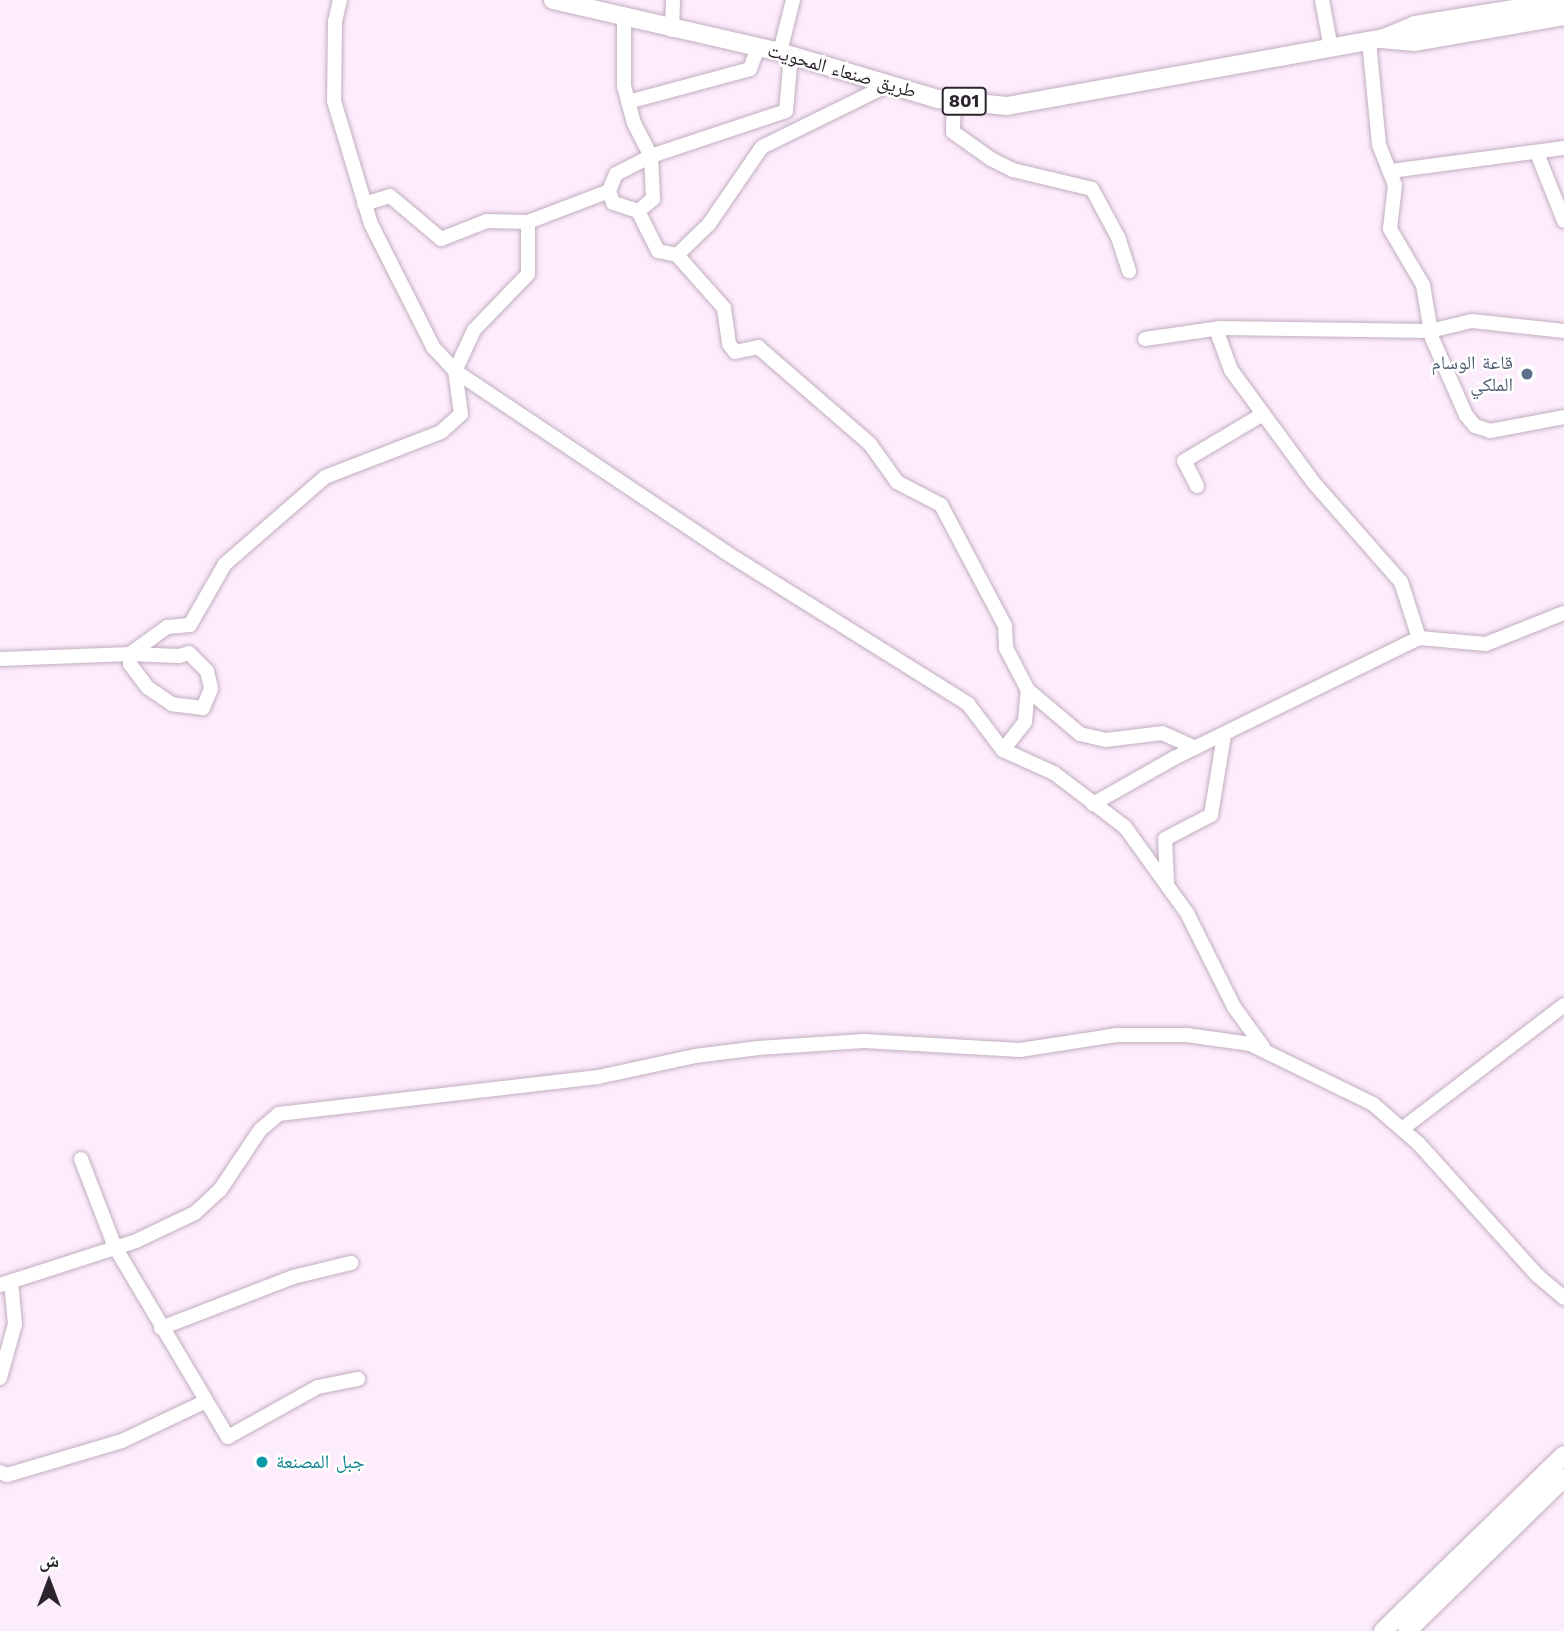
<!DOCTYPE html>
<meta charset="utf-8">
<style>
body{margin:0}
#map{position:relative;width:1564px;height:1631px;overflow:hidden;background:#fdecfc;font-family:"Work Sans","Noto Naskh Arabic",sans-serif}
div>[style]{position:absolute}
.roads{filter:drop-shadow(0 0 2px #c2adc0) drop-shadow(0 0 2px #c2adc0)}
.minor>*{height:14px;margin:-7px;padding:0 7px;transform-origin:7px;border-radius:7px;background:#fff}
.major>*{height:18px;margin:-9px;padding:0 9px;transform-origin:9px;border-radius:9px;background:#fff}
.dots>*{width:19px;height:19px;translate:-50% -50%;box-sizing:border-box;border:4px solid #fff;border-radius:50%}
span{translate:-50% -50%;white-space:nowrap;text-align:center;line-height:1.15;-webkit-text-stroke:5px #fff;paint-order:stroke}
.shield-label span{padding:2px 5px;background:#fff;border:2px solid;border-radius:5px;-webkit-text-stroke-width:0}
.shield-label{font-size:18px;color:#2c242c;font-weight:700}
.street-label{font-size:19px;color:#2c242c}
.service-label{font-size:19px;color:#4e5e75}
.right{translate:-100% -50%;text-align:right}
.culture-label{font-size:19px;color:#0d838f}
.left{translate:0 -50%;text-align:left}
.north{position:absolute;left:14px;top:1547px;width:70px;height:70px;-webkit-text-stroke:5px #fff;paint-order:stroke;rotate:0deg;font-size:19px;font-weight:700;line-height:28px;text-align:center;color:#2c242c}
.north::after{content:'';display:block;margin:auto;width:24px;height:32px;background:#2c242c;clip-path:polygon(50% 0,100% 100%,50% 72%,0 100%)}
</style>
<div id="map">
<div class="roads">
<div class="minor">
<div style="left:340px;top:0;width:22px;rotate:103deg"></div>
<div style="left:335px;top:21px;width:80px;rotate:90.7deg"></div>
<div style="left:334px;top:101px;width:128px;rotate:73.3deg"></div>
<div style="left:371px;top:224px;width:138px;rotate:63.2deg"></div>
<div style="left:433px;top:347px;width:33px;rotate:47deg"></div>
<div style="left:455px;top:371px;width:325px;rotate:33.8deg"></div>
<div style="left:725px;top:552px;width:287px;rotate:32deg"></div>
<div style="left:968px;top:704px;width:58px;rotate:52.7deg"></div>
<div style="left:1003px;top:750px;width:56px;rotate:24.3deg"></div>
<div style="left:1054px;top:773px;width:89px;rotate:37.3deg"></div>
<div style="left:1125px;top:827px;width:106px;rotate:54.2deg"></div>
<div style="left:1187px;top:913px;width:105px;rotate:63.4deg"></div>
<div style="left:1234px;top:1007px;width:49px;rotate:54.1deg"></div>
<div style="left:1322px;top:0;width:49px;rotate:79.4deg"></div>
<div style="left:624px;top:19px;width:67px;rotate:90deg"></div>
<div style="left:624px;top:86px;width:38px;rotate:75deg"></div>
<div style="left:634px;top:123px;width:37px;rotate:63deg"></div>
<div style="left:651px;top:156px;width:43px;rotate:87.3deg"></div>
<div style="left:653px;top:199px;width:19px;rotate:141deg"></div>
<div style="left:638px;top:211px;width:45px;rotate:63.4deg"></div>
<div style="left:658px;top:251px;width:19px;rotate:12deg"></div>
<div style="left:677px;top:255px;width:45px;rotate:-44.1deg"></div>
<div style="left:709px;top:224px;width:93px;rotate:-55.5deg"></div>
<div style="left:762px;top:147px;width:140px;rotate:-26.2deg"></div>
<div style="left:672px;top:30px;width:30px;rotate:-88deg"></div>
<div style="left:1369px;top:41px;width:104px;rotate:84.5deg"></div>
<div style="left:1379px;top:145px;width:43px;rotate:68.2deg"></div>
<div style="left:1395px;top:185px;width:44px;rotate:96.5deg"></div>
<div style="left:1390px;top:229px;width:65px;rotate:59.5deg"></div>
<div style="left:1423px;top:285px;width:54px;rotate:80.4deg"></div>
<div style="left:1432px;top:338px;width:84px;rotate:66.2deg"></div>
<div style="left:1466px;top:415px;width:14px;rotate:51deg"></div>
<div style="left:1475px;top:426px;width:16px;rotate:18deg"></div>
<div style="left:1490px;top:431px;width:75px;rotate:-10.7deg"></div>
<div style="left:780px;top:52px;width:54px;rotate:-76deg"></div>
<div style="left:954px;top:100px;width:32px;rotate:92deg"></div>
<div style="left:953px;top:132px;width:47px;rotate:35.4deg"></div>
<div style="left:991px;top:159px;width:25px;rotate:27deg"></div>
<div style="left:1013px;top:170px;width:81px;rotate:13.5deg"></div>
<div style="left:1092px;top:189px;width:55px;rotate:61.6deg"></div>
<div style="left:1118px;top:237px;width:36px;rotate:72deg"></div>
<div style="left:628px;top:102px;width:126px;rotate:-15.1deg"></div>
<div style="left:750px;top:69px;width:23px;rotate:-70deg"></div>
<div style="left:1537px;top:153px;width:73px;rotate:68.3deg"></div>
<div style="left:1391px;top:171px;width:175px;rotate:-7.6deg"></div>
<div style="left:364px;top:204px;width:27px;rotate:-17deg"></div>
<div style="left:390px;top:196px;width:67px;rotate:40.1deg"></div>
<div style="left:441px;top:239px;width:49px;rotate:-21.4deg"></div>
<div style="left:487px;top:221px;width:41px;rotate:1.4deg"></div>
<div style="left:528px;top:222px;width:87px;rotate:-20.9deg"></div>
<div style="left:638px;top:211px;width:26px;rotate:-162deg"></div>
<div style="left:613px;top:203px;width:13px;rotate:-108deg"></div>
<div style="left:609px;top:191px;width:18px;rotate:-68deg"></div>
<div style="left:616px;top:174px;width:39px;rotate:-27deg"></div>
<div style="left:651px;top:156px;width:142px;rotate:-18.4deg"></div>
<div style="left:786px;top:111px;width:56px;rotate:-84.9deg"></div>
<div style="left:677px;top:255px;width:71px;rotate:48.4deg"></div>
<div style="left:724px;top:308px;width:36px;rotate:82deg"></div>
<div style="left:729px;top:344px;width:10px;rotate:53deg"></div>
<div style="left:735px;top:352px;width:24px;rotate:-12deg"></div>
<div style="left:758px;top:347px;width:148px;rotate:40.9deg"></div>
<div style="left:870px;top:444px;width:47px;rotate:54.6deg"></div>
<div style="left:897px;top:482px;width:50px;rotate:27.6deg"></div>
<div style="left:941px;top:505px;width:137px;rotate:62.1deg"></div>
<div style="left:1005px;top:626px;width:22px;rotate:87deg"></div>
<div style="left:1006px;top:648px;width:47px;rotate:62.4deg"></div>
<div style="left:1028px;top:690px;width:68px;rotate:40.2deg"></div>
<div style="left:1080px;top:734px;width:27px;rotate:13deg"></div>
<div style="left:1106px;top:740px;width:56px;rotate:-7.1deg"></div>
<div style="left:1162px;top:733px;width:36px;rotate:24deg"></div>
<div style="left:1216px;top:329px;width:44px;rotate:69.9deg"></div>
<div style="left:1231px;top:370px;width:140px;rotate:53.7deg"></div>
<div style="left:1314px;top:483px;width:132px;rotate:48.7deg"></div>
<div style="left:1401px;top:582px;width:59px;rotate:72.2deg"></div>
<div style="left:1145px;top:339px;width:76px;rotate:-8.3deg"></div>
<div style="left:1220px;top:328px;width:210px;rotate:0.8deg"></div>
<div style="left:1430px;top:331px;width:43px;rotate:-13.4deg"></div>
<div style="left:1472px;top:321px;width:93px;rotate:6.2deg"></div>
<div style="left:1197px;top:486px;width:28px;rotate:-117deg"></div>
<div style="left:1184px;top:461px;width:92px;rotate:-30.7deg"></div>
<div style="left:0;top:659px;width:130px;rotate:-2.2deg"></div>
<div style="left:130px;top:654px;width:49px;rotate:2.3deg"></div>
<div style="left:179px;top:656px;width:10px;rotate:-17deg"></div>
<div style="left:189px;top:653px;width:25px;rotate:45deg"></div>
<div style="left:207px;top:671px;width:18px;rotate:77deg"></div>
<div style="left:211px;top:689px;width:21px;rotate:113deg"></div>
<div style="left:203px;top:708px;width:31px;rotate:-173deg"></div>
<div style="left:172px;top:704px;width:29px;rotate:-146deg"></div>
<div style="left:148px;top:688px;width:30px;rotate:-127deg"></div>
<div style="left:130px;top:664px;width:10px;rotate:-90deg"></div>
<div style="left:130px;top:654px;width:46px;rotate:-36.1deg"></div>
<div style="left:167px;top:627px;width:23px;rotate:-5deg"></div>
<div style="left:190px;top:625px;width:70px;rotate:-60.2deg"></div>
<div style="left:225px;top:564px;width:133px;rotate:-41deg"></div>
<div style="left:325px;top:477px;width:124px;rotate:-21.2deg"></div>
<div style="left:441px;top:432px;width:27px;rotate:-42deg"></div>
<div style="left:461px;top:414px;width:43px;rotate:-97.9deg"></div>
<div style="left:455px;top:371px;width:45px;rotate:-65.1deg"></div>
<div style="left:474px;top:330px;width:78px;rotate:-46deg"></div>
<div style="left:528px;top:274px;width:52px;rotate:-90deg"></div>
<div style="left:1003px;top:750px;width:36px;rotate:-52deg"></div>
<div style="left:1025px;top:722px;width:32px;rotate:-85deg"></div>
<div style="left:1093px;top:804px;width:93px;rotate:-29.6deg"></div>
<div style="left:1174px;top:758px;width:273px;rotate:-26.1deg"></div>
<div style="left:1419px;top:638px;width:67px;rotate:5.1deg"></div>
<div style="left:1486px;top:644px;width:84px;rotate:-21.7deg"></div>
<div style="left:1167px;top:881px;width:42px;rotate:-92.7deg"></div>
<div style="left:1165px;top:839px;width:52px;rotate:-27.6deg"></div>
<div style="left:1211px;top:815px;width:80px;rotate:-80.7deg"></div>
<div style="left:1402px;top:1129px;width:204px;rotate:-37.4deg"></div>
<div style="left:81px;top:1159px;width:94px;rotate:68.9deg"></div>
<div style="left:115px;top:1247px;width:221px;rotate:59.3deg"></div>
<div style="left:228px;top:1437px;width:103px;rotate:-29.1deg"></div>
<div style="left:318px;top:1387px;width:41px;rotate:-11.3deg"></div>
<div style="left:0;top:1285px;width:143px;rotate:-17.9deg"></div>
<div style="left:136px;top:1241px;width:65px;rotate:-25.4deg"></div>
<div style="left:195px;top:1213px;width:34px;rotate:-43deg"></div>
<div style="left:220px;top:1190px;width:72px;rotate:-56.3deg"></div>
<div style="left:260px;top:1130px;width:25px;rotate:-40deg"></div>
<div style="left:279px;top:1114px;width:321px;rotate:-6.6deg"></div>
<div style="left:598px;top:1077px;width:99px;rotate:-12.2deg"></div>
<div style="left:695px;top:1056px;width:64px;rotate:-7.2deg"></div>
<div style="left:758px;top:1048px;width:106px;rotate:-3.8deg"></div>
<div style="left:864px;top:1041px;width:156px;rotate:3.3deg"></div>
<div style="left:1020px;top:1050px;width:98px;rotate:-8.8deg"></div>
<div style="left:1117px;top:1035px;width:70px"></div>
<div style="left:1187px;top:1035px;width:64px;rotate:8.1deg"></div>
<div style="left:1250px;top:1044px;width:137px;rotate:26deg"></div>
<div style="left:1373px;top:1104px;width:61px;rotate:41deg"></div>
<div style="left:1419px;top:1144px;width:178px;rotate:48deg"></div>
<div style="left:1538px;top:1276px;width:34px;rotate:40deg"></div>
<div style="left:161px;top:1328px;width:142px;rotate:-21.1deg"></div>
<div style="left:293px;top:1277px;width:60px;rotate:-13.6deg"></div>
<div style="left:0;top:1378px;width:56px;rotate:-74.5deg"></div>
<div style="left:15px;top:1324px;width:42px;rotate:-95.4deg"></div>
<div style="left:0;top:1472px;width:8px;rotate:23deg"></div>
<div style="left:7px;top:1475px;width:120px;rotate:-16.5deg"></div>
<div style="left:122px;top:1441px;width:91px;rotate:-25.4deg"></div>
</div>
<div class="major">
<div style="left:553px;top:0;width:233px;rotate:12.9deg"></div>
<div style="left:780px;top:52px;width:165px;rotate:16.6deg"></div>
<div style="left:938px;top:99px;width:69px;rotate:5.8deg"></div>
<div style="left:1007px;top:106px;width:380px;rotate:-10.2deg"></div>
<div style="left:1381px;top:39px;width:37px;rotate:-22deg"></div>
<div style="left:1415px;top:25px;width:151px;rotate:-9.2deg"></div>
<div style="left:1381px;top:39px;width:34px;rotate:5deg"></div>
<div style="left:1415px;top:42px;width:151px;rotate:-9.9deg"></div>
<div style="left:1383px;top:1631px;width:252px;rotate:-44.2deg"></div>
<div style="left:1407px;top:1631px;width:219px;rotate:-44.3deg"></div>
</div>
</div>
<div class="dots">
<div style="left:1527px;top:374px;background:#5c6f8a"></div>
<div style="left:262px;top:1462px;background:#0f9aa8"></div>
</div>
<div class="shield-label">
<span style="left:964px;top:101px">801</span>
</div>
<div class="street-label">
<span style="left:842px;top:71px;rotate:16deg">طريق صنعاء المحويت</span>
</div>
<div class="service-label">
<span class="right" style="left:1513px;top:374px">قاعة الوسام<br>الملكي</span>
</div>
<div class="culture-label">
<span class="left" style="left:276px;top:1462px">جبل المصنعة</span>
</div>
<div class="north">ش</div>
</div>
